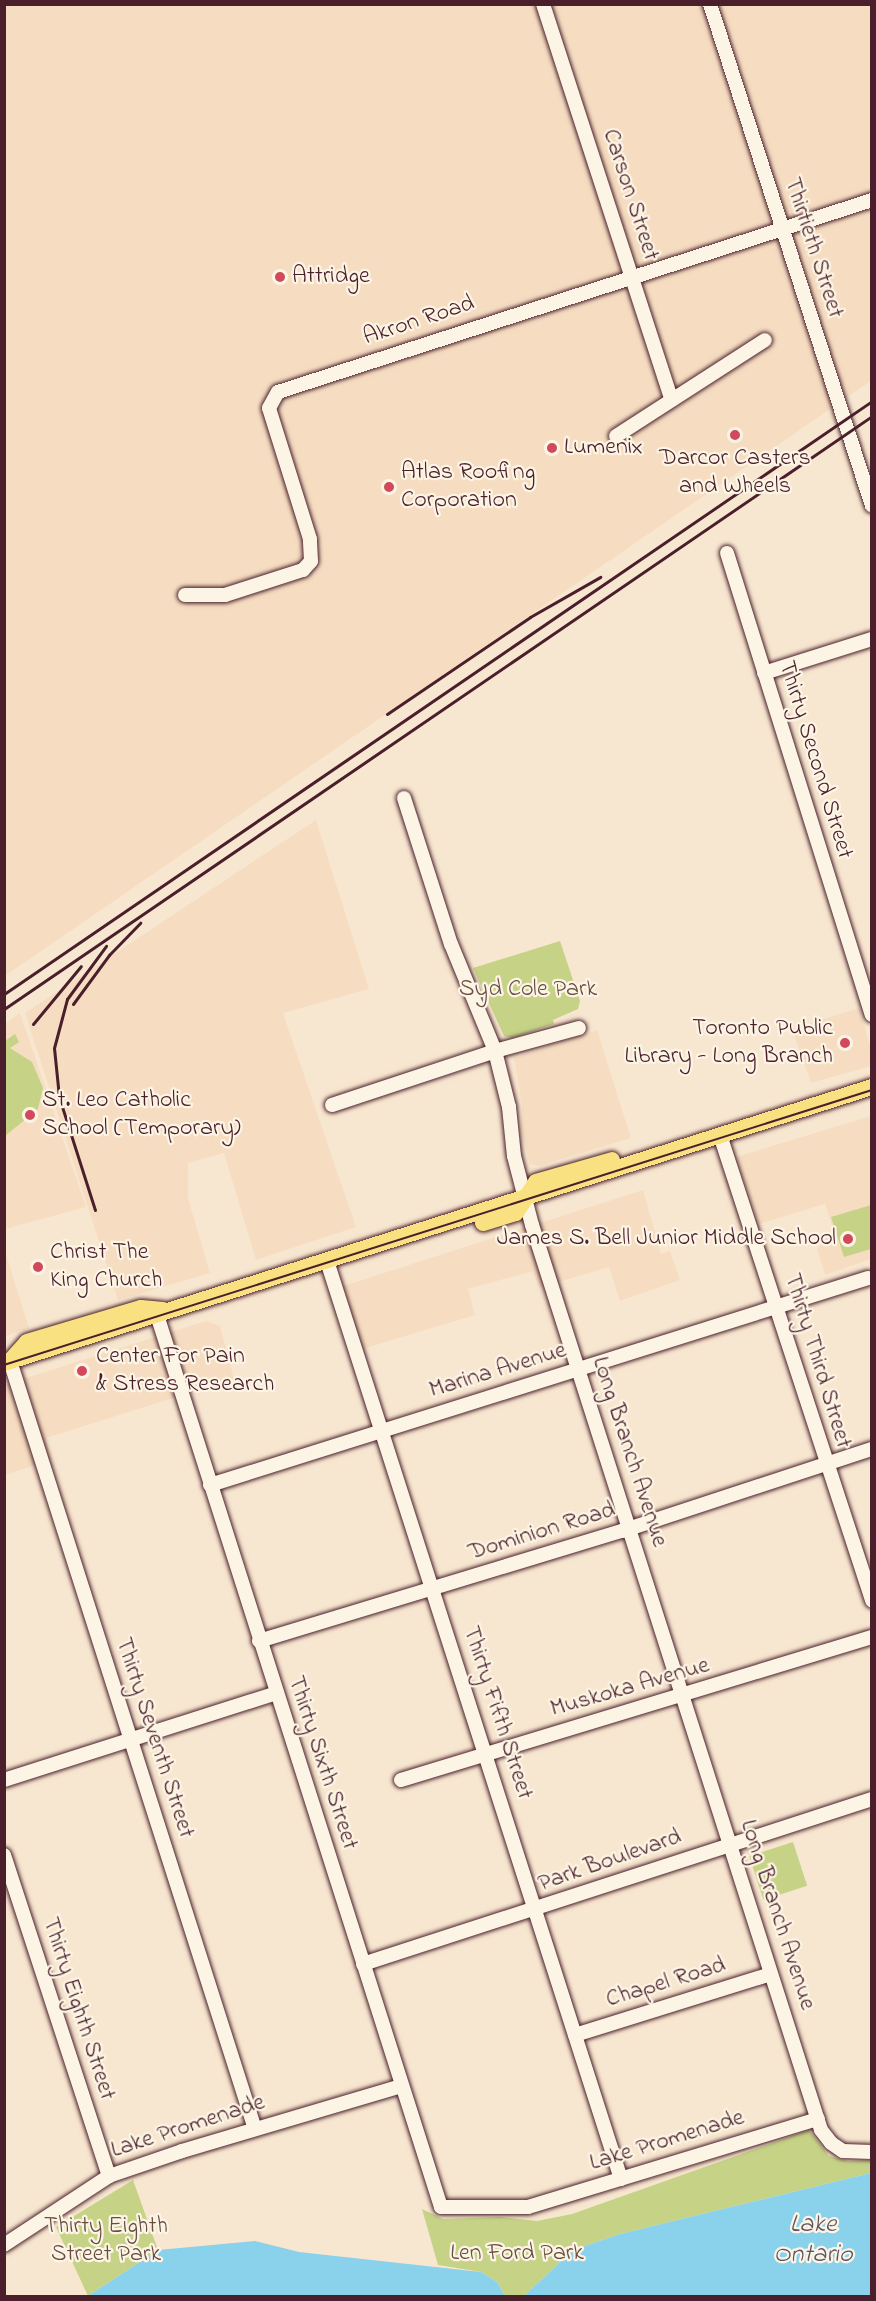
<!DOCTYPE html>
<style>
body{margin:0}
#map{position:relative;width:876px;height:2301px;overflow:hidden;background:#f8e7d0;font-family:"Indie Flower",sans-serif}
div>[style]{position:absolute}
.built>*{inset:0;background:#f6ddc1}
.green>*{inset:0;background:#c6d387;transform-origin:0 0}
.water>*{inset:0;background:#8ad1eb}
.roads{filter:drop-shadow(0 0 2px #4a1f2b) drop-shadow(0 0 2px #4a1f2b)}
.minor>*{height:14px;margin:-7px;padding:0 7px;transform-origin:7px;border-radius:7px;background:#fcf5e5}
.major>*{height:16px;margin:-8px;padding:0 8px;transform-origin:8px;border-radius:8px;background:#f9e181}
.tram>*{height:1.5px;margin:-0.75px;padding:0 0.75px;transform-origin:0.75px;border-radius:0.75px;background:#4a1f2b}
.rail>*{height:3px;margin:-1.5px;padding:0 1.5px;transform-origin:1.5px;border-radius:1.5px;background:#4a1f2b}
.dots>*{width:16px;height:16px;translate:-50% -50%;box-sizing:border-box;border:3px solid #fcf5e5;border-radius:50%}
span{translate:-50% -50%;white-space:nowrap;text-align:center;line-height:1.15;-webkit-text-stroke:4.5px #fcf5e5;paint-order:stroke}
.street-label{font-size:24px;color:#4a1f2b}
.poi-label{font-size:24px;color:#4a1f2b}
.left{translate:0 -50%;text-align:left}
.right{translate:-100% -50%;text-align:right}
.park-label{font-size:24px;color:#694c42}
.water-label{font-size:26px;color:#5d5465;font-style:italic}
.frame{position:absolute;inset:0;border:6px solid #4a1f2b;pointer-events:none}
</style>
<div id="map">
<div class="built">
<div style="clip-path:polygon(5px 5px,871px 5px,871px 381px,5px 976px)"></div>
<div style="clip-path:polygon(316px 820px,369px 989px,283px 1013px,356px 1227px,256px 1260px,224px 1153px,188px 1163px,188px 1198px,210px 1273px,118px 1300px,25px 1013px)"></div>
<div style="clip-path:polygon(859px 1008px,871px 1049px,871px 1066px,811px 1083px,792px 1029px)"></div>
<div style="clip-path:polygon(20px 1013px,86px 1207px,5px 1229px,5px 1024px)"></div>
<div style="clip-path:polygon(597px 1030px,631px 1138px,539px 1166px,530px 1164px,521px 1131px,522px 1104px,514px 1058px)"></div>
<div style="clip-path:polygon(871px 1116px,871px 1259px,825px 1275px,817px 1249px,833px 1229px,825px 1204px,759px 1224px,736px 1157px)"></div>
<div style="clip-path:polygon(643px 1190px,661px 1254px,670px 1251px,680px 1280px,620px 1301px,609px 1267px,539px 1288px,533px 1271px,468px 1289px,475px 1315px,356px 1351px,337px 1288px)"></div>
<div style="clip-path:polygon(5px 1251px,29px 1328px,5px 1336px,4px 1336px)"></div>
<div style="clip-path:polygon(206px 1321px,220px 1326px,234px 1379px,46px 1438px,51px 1460px,5px 1475px,4px 1385px)"></div>
</div>
<div class="green">
<div style="clip-path:polygon(560px 941px,580px 1001px,578px 1009px,553px 1020px,554px 1024px,512px 1038px,504px 1036px,473px 968px)"></div>
<div style="clip-path:polygon(15px 1034px,19px 1042px,10px 1048px,32px 1062px,43px 1088px,38px 1109px,5px 1136px,5px 1041px)"></div>
<div style="clip-path:polygon(871px 1205px,871px 1249px,844px 1257px,831px 1217px)"></div>
<div style="left:793px;top:1842px;width:46px;height:46px;rotate:72deg"></div>
<div style="clip-path:polygon(809px 2130px,829px 2156px,848px 2161px,871px 2160px,871px 2173px,620px 2234px,573px 2250px,524px 2296px,505px 2296px,497px 2282px,481px 2272px,438px 2265px,422px 2209px,443px 2219px,500px 2217px,537px 2221px,572px 2214px)"></div>
<div style="clip-path:polygon(133px 2180px,158px 2250px,88px 2296px,56px 2227px)"></div>
</div>
<div class="water">
<div style="clip-path:polygon(871px 2173px,871px 2296px,524px 2296px,573px 2250px,620px 2234px)"></div>
<div style="clip-path:polygon(255px 2241px,299px 2252px,481px 2272px,497px 2282px,505px 2296px,88px 2296px,158px 2250px)"></div>
</div>
<div class="roads">
<div class="minor">
<div style="left:543px;top:4px;width:416px;rotate:72deg"></div>
<div style="left:710px;top:4px;width:527px;rotate:72.11deg"></div>
<div style="left:616px;top:436px;width:177px;rotate:-32.8deg"></div>
<div style="left:727px;top:553px;width:484px;rotate:72.6deg"></div>
<div style="left:185px;top:595px;width:40px"></div>
<div style="left:225px;top:595px;width:82px;rotate:-17.8deg"></div>
<div style="left:303px;top:570px;width:12px;rotate:-48deg"></div>
<div style="left:311px;top:561px;width:22px;rotate:-93deg"></div>
<div style="left:310px;top:539px;width:137px;rotate:-107.4deg"></div>
<div style="left:269px;top:408px;width:18px;rotate:-61deg"></div>
<div style="left:278px;top:392px;width:624px;rotate:-17.91deg"></div>
<div style="left:764px;top:673px;width:113px;rotate:-17.5deg"></div>
<div style="left:404px;top:798px;width:153px;rotate:72.2deg"></div>
<div style="left:451px;top:944px;width:116px;rotate:67.6deg"></div>
<div style="left:495px;top:1051px;width:58px;rotate:76deg"></div>
<div style="left:509px;top:1107px;width:49px;rotate:84.2deg"></div>
<div style="left:514px;top:1156px;width:71px;rotate:75.4deg"></div>
<div style="left:532px;top:1225px;width:950px;rotate:72.29deg"></div>
<div style="left:821px;top:2130px;width:16px;rotate:52deg"></div>
<div style="left:831px;top:2143px;width:14px;rotate:34deg"></div>
<div style="left:843px;top:2151px;width:29px;rotate:2deg"></div>
<div style="left:332px;top:1105px;width:172px;rotate:-18.3deg"></div>
<div style="left:495px;top:1051px;width:87px;rotate:-15.3deg"></div>
<div style="left:720px;top:1135px;width:490px;rotate:71.9deg"></div>
<div style="left:327px;top:1261px;width:964px;rotate:72.24deg"></div>
<div style="left:157px;top:1315px;width:936px;rotate:72.34deg"></div>
<div style="left:441px;top:2207px;width:87px"></div>
<div style="left:528px;top:2207px;width:303px;rotate:-16.9deg"></div>
<div style="left:10px;top:1361px;width:806px;rotate:72.31deg"></div>
<div style="left:210px;top:1485px;width:690px;rotate:-17.46deg"></div>
<div style="left:259px;top:1641px;width:379px;rotate:-16.9deg"></div>
<div style="left:622px;top:1531px;width:263px;rotate:-18.2deg"></div>
<div style="left:4px;top:1780px;width:286px;rotate:-17.7deg"></div>
<div style="left:401px;top:1780px;width:492px;rotate:-16.9deg"></div>
<div style="left:4px;top:1855px;width:338px;rotate:71.9deg"></div>
<div style="left:363px;top:1964px;width:535px;rotate:-17.96deg"></div>
<div style="left:575px;top:2035px;width:205px;rotate:-17.3deg"></div>
<div style="left:4px;top:2245px;width:126px;rotate:-33.3deg"></div>
<div style="left:109px;top:2176px;width:77px;rotate:-18.9deg"></div>
<div style="left:182px;top:2151px;width:228px;rotate:-16.5deg"></div>
</div>
<div class="major">
<div style="left:483px;top:1223px;width:34px;rotate:-17deg"></div>
<div style="left:516px;top:1213px;width:37px;rotate:-57deg"></div>
<div style="left:536px;top:1182px;width:79px;rotate:-16.1deg"></div>
<div style="left:10px;top:1361px;width:25px;rotate:-48deg"></div>
<div style="left:27px;top:1342px;width:119px;rotate:-16.6deg"></div>
<div style="left:141px;top:1308px;width:22px;rotate:5deg"></div>
<div style="left:4px;top:1363px;width:911px;rotate:-17.64deg"></div>
</div>
</div>
<div class="tram">
<div style="left:4px;top:1365px;width:911px;rotate:-17.58deg"></div>
</div>
<div class="rail">
<div style="left:387px;top:714px;width:173px;rotate:-34.1deg"></div>
<div style="left:530px;top:617px;width:81px;rotate:-29.7deg"></div>
<div style="left:4px;top:994px;width:1051px;rotate:-34.34deg"></div>
<div style="left:73px;top:1004px;width:61px;rotate:-53.7deg"></div>
<div style="left:109px;top:955px;width:45px;rotate:-45.9deg"></div>
<div style="left:4px;top:1009px;width:1051px;rotate:-34.34deg"></div>
<div style="left:33px;top:1024px;width:75px;rotate:-50.4deg"></div>
<div style="left:95px;top:1210px;width:119px;rotate:-107.7deg"></div>
<div style="left:59px;top:1097px;width:49px;rotate:-95.8deg"></div>
<div style="left:54px;top:1048px;width:51px;rotate:-75.1deg"></div>
<div style="left:67px;top:999px;width:66px;rotate:-53.7deg"></div>
</div>
<div class="dots">
<div style="left:280px;top:277px;background:#d1495b"></div>
<div style="left:735px;top:435px;background:#d1495b"></div>
<div style="left:552px;top:448px;background:#d1495b"></div>
<div style="left:389px;top:487px;background:#d1495b"></div>
<div style="left:845px;top:1043px;background:#d1495b"></div>
<div style="left:30px;top:1115px;background:#d1495b"></div>
<div style="left:848px;top:1239px;background:#d1495b"></div>
<div style="left:38px;top:1267px;background:#d1495b"></div>
<div style="left:82px;top:1371px;background:#d1495b"></div>
</div>
<div class="street-label">
<span style="left:630px;top:195px;rotate:72deg">Carson Street</span>
<span style="left:813px;top:248px;rotate:72deg">Thirtieth Street</span>
<span style="left:419px;top:321px;rotate:-18deg">Akron Road</span>
<span style="left:815px;top:760px;rotate:73deg">Thirty Second Street</span>
<span style="left:817px;top:1361px;rotate:73deg">Thirty Third Street</span>
<span style="left:498px;top:1371px;rotate:-17deg">Marina Avenue</span>
<span style="left:629px;top:1452px;rotate:72deg">Long Branch Avenue</span>
<span style="left:542px;top:1532px;rotate:-17deg">Dominion Road</span>
<span style="left:630px;top:1688px;rotate:-16deg">Muskoka Avenue</span>
<span style="left:497px;top:1713px;rotate:72deg">Thirty Fifth Street</span>
<span style="left:154px;top:1738px;rotate:72deg">Thirty Seventh Street</span>
<span style="left:322px;top:1763px;rotate:72deg">Thirty Sixth Street</span>
<span style="left:610px;top:1861px;rotate:-19deg">Park Boulevard</span>
<span style="left:777px;top:1915px;rotate:72deg">Long Branch Avenue</span>
<span style="left:666px;top:1983px;rotate:-17deg">Chapel Road</span>
<span style="left:78px;top:2009px;rotate:72deg">Thirty Eighth Street</span>
<span style="left:188px;top:2127px;rotate:-18deg">Lake Promenade</span>
<span style="left:667px;top:2141px;rotate:-17deg">Lake Promenade</span>
</div>
<div class="poi-label">
<span class="left" style="left:292px;top:277px">Attridge</span>
<span class="left" style="left:564px;top:448px">Lumenix</span>
<span style="left:735px;top:473px">Darcor Casters<br>and Wheels</span>
<span class="left" style="left:401px;top:487px">Atlas Roofing<br>Corporation</span>
<span class="right" style="left:833px;top:1043px">Toronto Public<br>Library - Long Branch</span>
<span class="left" style="left:42px;top:1115px">St. Leo Catholic<br>School (Temporary)</span>
<span class="right" style="left:836px;top:1239px">James S. Bell Junior Middle School</span>
<span class="left" style="left:50px;top:1267px">Christ The<br>King Church</span>
<span class="left" style="left:96px;top:1371px">Center For Pain<br>&amp; Stress Research</span>
</div>
<div class="park-label">
<span style="left:528px;top:990px">Syd Cole Park</span>
<span style="left:106px;top:2241px">Thirty Eighth<br>Street Park</span>
<span style="left:517px;top:2254px">Len Ford Park</span>
</div>
<div class="water-label">
<span style="left:813px;top:2241px">Lake<br>Ontario</span>
</div>
<div class="frame"></div>
</div>
